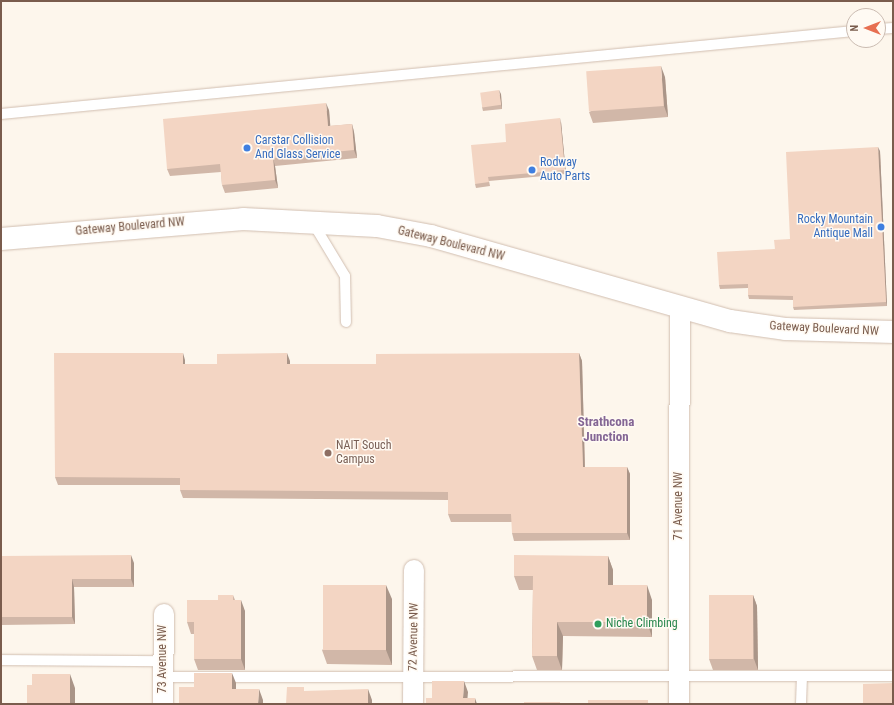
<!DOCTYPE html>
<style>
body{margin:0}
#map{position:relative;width:894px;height:705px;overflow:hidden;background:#fdf6ec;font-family:"Roboto Condensed",sans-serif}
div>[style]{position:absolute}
.roads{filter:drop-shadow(0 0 1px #d1beb0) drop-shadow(0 0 1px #d1beb0)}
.lane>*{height:10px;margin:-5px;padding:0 5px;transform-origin:5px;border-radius:5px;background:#fff}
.street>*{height:20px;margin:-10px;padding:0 10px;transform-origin:10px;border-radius:10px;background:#fff}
.secondary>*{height:22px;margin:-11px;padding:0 11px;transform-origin:11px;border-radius:11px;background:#fff}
.wall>*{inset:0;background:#d1b7a8}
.shaded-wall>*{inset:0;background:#aa9588}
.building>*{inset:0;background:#f3d5c3;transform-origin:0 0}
.dots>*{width:11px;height:11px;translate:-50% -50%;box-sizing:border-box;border:2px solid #fffaf3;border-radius:50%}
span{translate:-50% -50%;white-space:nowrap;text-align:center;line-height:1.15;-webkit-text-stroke:3px #fffaf3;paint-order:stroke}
.shop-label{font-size:12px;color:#366cbe}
.left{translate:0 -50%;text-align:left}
.right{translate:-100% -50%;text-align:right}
.street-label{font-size:12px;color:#7a5c4d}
.education-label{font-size:12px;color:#785e54}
.leisure-label{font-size:12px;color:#27864d}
.neighbourhood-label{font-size:13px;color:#846695;font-weight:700}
.frame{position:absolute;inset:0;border:2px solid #7a5c4d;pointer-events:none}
.north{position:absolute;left:846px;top:8px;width:40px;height:40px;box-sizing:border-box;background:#fffaf3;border:1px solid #cabbb1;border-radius:50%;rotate:270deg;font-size:11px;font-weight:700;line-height:16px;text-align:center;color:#7a5c4d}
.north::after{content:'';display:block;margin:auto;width:14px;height:18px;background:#e76f51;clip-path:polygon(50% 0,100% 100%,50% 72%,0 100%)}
</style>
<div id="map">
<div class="roads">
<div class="lane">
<div style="left:878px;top:29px;width:15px;rotate:-4deg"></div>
<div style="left:1px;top:114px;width:857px;rotate:-5.56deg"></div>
<div style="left:313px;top:223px;width:62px;rotate:58.9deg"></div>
<div style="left:345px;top:276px;width:46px;rotate:88.8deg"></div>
<div style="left:1px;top:660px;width:162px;rotate:0.4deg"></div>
<div style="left:163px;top:677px;width:730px;rotate:-0.08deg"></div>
<div style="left:801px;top:704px;width:26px;rotate:-88deg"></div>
</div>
<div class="street">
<div style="left:163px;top:704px;width:90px;rotate:-89.4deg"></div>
<div style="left:413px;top:704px;width:134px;rotate:-89.6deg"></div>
<div style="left:679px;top:704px;width:396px;rotate:-89.9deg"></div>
</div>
<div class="secondary">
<div style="left:1px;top:239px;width:243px;rotate:-4.7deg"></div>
<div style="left:243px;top:219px;width:134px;rotate:3deg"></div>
<div style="left:377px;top:226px;width:55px;rotate:10.5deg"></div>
<div style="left:431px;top:236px;width:311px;rotate:15.9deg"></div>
<div style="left:730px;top:321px;width:57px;rotate:8.1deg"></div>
<div style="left:786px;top:329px;width:107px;rotate:1.6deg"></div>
</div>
</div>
<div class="wall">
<div style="clip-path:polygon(665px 77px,668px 117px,593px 123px,589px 112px)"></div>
<div style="clip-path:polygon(501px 94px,502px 109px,483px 111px,482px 107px)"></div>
<div style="clip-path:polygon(329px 110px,330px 126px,352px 124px,354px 132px,357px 158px,275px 166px,278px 188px,225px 193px,222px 185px,221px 172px,170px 176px,167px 169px)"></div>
<div style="clip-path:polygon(561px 122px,566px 174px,489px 181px,490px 186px,476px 188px,475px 184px)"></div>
<div style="clip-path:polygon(880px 151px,887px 306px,794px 310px,793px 307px,793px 300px,749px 299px,748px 295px,748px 288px,720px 289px,719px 285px,790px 239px)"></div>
<div style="clip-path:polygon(579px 353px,582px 361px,585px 467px,627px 467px,630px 474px,630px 540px,514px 541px,512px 533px,512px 522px,451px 522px,448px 514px,448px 500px,183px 498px,180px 490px,180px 485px,58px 485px,55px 477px,185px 360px,185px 364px,217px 364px,290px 361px,290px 364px,376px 364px)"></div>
<div style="clip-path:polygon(1px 556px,134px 563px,134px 587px,74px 587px,75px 624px,1px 625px)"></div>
<div style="clip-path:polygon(608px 556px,613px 570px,613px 585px,652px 600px,652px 637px,563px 636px,562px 670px,537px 670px,532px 656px,533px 590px,519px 590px,514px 576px)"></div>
<div style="clip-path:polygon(233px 595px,235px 600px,245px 611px,245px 670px,198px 670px,194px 659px,194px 634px,191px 634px,187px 622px,218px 600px)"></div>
<div style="clip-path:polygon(753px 595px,757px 606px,758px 670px,713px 670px,709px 659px)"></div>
<div style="clip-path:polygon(392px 599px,392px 665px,327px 664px,322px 650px)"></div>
</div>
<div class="shaded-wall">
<div style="clip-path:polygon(661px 66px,665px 77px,668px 117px,664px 106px)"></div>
<div style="clip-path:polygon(499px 90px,501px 94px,502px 109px,501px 105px)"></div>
<div style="clip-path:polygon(326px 103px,329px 110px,331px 134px,328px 126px)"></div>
<div style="clip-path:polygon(560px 118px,561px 122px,566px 174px,565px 170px)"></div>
<div style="clip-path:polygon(352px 124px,354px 132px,357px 158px,354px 150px)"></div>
<div style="clip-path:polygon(878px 147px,880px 151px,887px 306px,886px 302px)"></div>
<div style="clip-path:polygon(273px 158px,275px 166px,278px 188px,275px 180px)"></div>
<div style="clip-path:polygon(183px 353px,185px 360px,185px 372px,183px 364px)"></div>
<div style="clip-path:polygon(287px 353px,290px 361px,290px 372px,287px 364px)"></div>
<div style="clip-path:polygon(579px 353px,582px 361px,585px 475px,583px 467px)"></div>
<div style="clip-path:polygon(627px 467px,630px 474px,630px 540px,627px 533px)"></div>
<div style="clip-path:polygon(131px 555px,134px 563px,134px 587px,131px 579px)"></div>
<div style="clip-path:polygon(608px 556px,613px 570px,613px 599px,608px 585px)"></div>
<div style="clip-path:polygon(72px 579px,74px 587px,75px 624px,72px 617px)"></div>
<div style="clip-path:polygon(386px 585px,392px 599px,392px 665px,386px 650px)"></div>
<div style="clip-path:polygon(647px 585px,652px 600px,652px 637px,647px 622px)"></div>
<div style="clip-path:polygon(753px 595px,757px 606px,758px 670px,754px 659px)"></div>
<div style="clip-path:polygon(241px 600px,245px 611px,245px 670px,241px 659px)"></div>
<div style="clip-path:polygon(557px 622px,563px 636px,562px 670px,557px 656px)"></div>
<div style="clip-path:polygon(232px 673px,236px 683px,236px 700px,232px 689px)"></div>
<div style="clip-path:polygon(70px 674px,75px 688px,75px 704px,70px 704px)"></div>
<div style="clip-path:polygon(464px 681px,468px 692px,467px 704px,463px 698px)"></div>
<div style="clip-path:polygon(259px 689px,263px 700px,263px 704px,258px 704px)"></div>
<div style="clip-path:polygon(368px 689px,372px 700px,372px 704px,368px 704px)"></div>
<div style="clip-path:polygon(475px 698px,477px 704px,475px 704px)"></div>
</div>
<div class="building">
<div style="left:661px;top:66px;width:40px;height:75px;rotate:86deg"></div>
<div style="left:499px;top:90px;width:15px;height:19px;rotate:82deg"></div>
<div style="clip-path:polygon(326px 103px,328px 126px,352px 124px,354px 150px,273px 158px,275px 180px,222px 185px,220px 164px,167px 169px,163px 119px)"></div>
<div style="clip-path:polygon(560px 118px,565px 170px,488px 177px,489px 182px,475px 184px,471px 145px,506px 142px,505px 124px)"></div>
<div style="clip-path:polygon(878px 147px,886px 302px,793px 307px,793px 296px,748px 295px,748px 284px,719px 285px,717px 252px,775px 249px,774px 240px,790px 239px,786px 152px)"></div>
<div style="clip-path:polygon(54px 353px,183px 353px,183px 364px,217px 364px,217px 354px,287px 353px,287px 364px,376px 364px,376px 354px,579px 353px,583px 467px,627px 467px,627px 533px,512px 533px,511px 514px,448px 514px,448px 492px,180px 490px,180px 478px,55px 477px)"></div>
<div style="clip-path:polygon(131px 555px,131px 579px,72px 579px,72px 617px,1px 617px,1px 556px)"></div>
<div style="clip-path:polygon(514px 555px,608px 556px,608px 585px,647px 585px,647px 622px,557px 622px,557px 656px,532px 656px,533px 576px,514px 576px)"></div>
<div style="left:323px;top:585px;width:63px;height:65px"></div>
<div style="clip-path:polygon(218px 595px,233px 595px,233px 600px,241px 600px,241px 659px,194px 659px,194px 622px,187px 622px,187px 600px,218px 600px)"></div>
<div style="left:709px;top:595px;width:44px;height:64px"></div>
<div style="clip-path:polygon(194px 673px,232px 673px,232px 689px,259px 689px,258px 704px,179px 704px,179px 687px,194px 687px)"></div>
<div style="clip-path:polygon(32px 674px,70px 674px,70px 704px,27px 704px,27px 685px,32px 685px)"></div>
<div style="clip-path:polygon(432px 681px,464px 681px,463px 698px,475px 698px,475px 704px,426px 704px,426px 698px,432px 698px)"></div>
<div style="clip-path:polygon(893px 683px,893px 704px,848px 704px,848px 703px,863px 703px,863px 684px)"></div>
<div style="clip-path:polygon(287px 687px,304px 687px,304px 691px,368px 689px,368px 704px,286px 704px)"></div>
<div style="left:588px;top:700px;width:60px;height:4px"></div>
<div style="left:524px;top:702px;width:36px;height:2px"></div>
</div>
<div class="dots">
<div style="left:247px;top:148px;background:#3f7fe0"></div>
<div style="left:532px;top:170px;background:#3f7fe0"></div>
<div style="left:881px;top:227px;background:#3f7fe0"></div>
<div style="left:328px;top:453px;background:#8d6e63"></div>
<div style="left:598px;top:624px;background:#2e9e5b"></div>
</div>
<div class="shop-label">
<span class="left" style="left:255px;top:148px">Carstar Collision<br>And Glass Service</span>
<span class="left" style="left:540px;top:170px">Rodway<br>Auto Parts</span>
<span class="right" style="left:873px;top:227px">Rocky Mountain<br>Antique Mall</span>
</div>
<div class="street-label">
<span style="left:130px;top:227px;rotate:-5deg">Gateway Boulevard NW</span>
<span style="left:451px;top:244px;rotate:14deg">Gateway Boulevard NW</span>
<span style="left:824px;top:329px;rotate:3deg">Gateway Boulevard NW</span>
<span style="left:679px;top:506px;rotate:-90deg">71 Avenue NW</span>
<span style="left:414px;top:637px;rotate:-89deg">72 Avenue NW</span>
<span style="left:163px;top:659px;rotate:-90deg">73 Avenue NW</span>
</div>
<div class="education-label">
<span class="left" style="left:336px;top:453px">NAIT Souch<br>Campus</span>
</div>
<div class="leisure-label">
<span class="left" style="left:606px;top:624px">Niche Climbing</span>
</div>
<div class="neighbourhood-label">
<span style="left:606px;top:430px">Strathcona<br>Junction</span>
</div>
<div class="frame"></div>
<div class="north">N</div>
</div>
